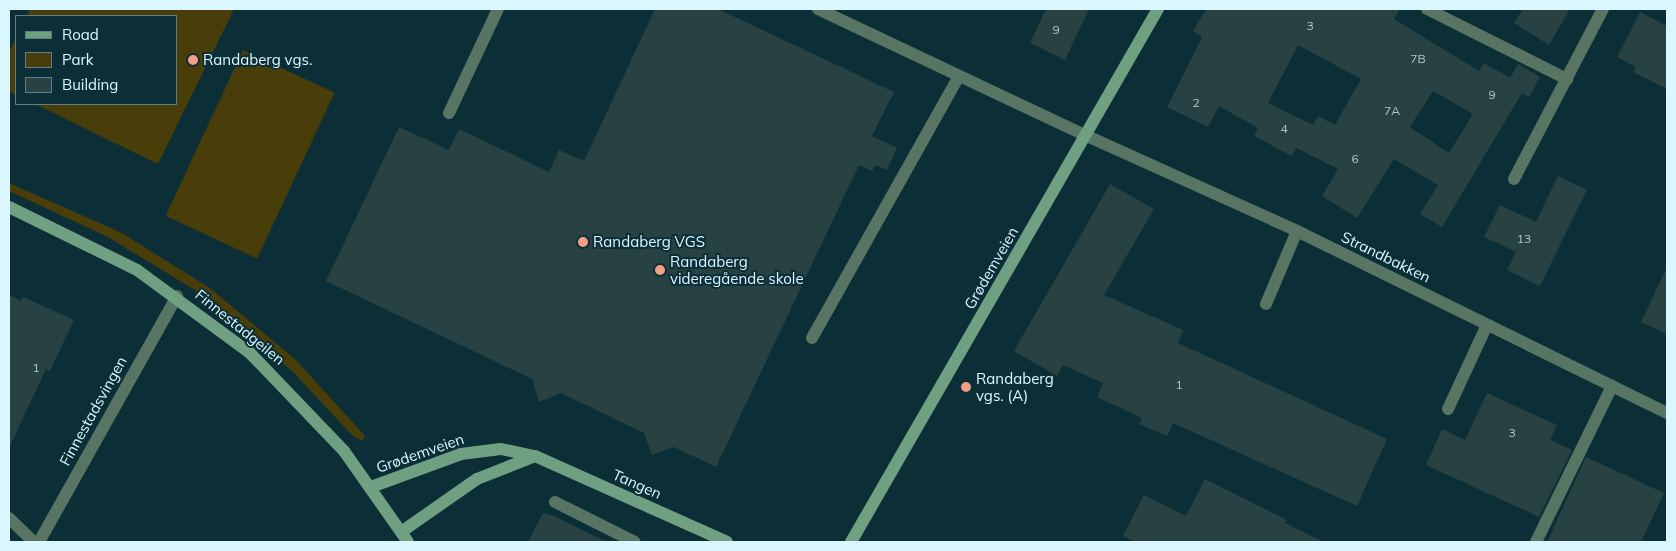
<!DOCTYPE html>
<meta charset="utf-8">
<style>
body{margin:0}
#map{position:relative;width:1676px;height:551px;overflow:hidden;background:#0c2f37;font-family:Mulish,sans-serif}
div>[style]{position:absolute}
.green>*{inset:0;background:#493e09;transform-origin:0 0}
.building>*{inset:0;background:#284142}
.service>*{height:12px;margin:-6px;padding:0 6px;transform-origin:6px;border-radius:6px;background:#577562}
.minor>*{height:12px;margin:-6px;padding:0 6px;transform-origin:6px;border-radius:6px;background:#577562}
.secondary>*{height:12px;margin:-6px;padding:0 6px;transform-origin:6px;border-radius:6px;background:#6fa081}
.dots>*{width:14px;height:14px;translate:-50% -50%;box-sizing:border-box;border:2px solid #0c2f37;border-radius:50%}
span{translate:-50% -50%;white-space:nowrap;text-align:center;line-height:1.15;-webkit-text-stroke:4px #0c2f37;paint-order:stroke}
.number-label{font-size:12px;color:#aec9cf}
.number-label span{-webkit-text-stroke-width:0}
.poi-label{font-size:15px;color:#daf6fe}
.left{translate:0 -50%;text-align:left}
.street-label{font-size:15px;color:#daf6fe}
.frame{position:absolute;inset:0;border:10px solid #daf6fe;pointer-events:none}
.legend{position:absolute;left:15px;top:15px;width:162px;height:90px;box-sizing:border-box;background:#0c2f37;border:1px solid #5e7f87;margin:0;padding:6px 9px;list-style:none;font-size:15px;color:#daf6fe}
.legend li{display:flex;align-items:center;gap:10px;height:25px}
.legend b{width:25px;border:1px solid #5e7f87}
</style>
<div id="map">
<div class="green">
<div style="clip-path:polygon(30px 9px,234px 9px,158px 164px,35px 104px,176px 104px,176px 16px,27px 16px)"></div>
<div style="clip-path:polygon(16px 38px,16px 95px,9px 91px,9px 53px)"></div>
<div style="left:243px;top:50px;width:101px;height:183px;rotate:25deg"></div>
<div style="clip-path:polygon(9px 183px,120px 232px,210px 288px,296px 360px,365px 436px,362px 441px,352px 435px,293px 372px,203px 295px,108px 237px,9px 191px)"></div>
</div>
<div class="building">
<div style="clip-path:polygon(655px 9px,718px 9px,894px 92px,872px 136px,897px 148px,887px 170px,875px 165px,872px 171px,859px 165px,716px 467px,674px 447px,652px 455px,644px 433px,561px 393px,539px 402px,532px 379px,326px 281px,399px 127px,449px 150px,459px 129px,549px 172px,559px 150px,584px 161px)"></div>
<div style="clip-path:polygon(1046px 9px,1089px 9px,1065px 60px,1030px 43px)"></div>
<div style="clip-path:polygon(evenodd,1206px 9px,1400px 9px,1394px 19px,1479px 71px,1484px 63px,1510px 78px,1518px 64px,1540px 77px,1529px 97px,1522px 93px,1442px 227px,1420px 214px,1438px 185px,1394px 159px,1357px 218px,1322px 196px,1338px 169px,1296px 148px,1292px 156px,1254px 136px,1258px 128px,1219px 106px,1208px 127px,1167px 107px,1202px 37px,1193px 31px,1206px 9px,1298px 45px,1361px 79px,1335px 125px,1318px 116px,1313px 125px,1268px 103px,1298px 45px,1206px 9px,1433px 91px,1473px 114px,1449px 153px,1410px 127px,1433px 91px)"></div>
<div style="clip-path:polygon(1523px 9px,1570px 9px,1549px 45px,1514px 23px)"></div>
<div style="clip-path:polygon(1640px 12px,1667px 26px,1667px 89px,1633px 72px,1636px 67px,1617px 57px)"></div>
<div style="clip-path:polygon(1558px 176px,1587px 190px,1540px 286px,1507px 270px,1516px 252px,1484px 237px,1500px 205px,1536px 222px)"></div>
<div style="clip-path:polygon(1110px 184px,1154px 209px,1104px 295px,1183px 330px,1178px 343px,1387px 439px,1357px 506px,1173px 423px,1167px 436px,1139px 424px,1142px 418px,1097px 397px,1103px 383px,1063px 365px,1057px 376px,1014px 351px)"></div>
<div style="clip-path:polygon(1667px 267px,1667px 334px,1641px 322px)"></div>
<div style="clip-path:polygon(9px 295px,21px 301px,23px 297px,74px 320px,50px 371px,46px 369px,9px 448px)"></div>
<div style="clip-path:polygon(1487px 393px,1557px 425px,1550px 440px,1572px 450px,1539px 517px,1426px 465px,1442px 429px,1465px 440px)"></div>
<div style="clip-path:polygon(1586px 457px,1664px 493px,1641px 542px,1547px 542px)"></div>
<div style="clip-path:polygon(1205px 479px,1287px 520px,1285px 523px,1324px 542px,1135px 542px,1123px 536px,1144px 495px,1186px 516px)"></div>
<div style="clip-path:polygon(543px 513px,554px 516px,607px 542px,528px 542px)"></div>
</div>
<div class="service">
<div style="left:818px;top:9px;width:297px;rotate:25.3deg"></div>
<div style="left:449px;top:113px;width:115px;rotate:-64.8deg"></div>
<div style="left:1266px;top:304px;width:79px;rotate:-67deg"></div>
<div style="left:812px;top:338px;width:300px;rotate:-60.7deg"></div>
<div style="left:1448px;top:409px;width:93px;rotate:-65.1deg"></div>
<div style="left:555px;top:502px;width:89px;rotate:26.6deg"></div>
<div style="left:9px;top:518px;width:35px;rotate:44deg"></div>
<div style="left:39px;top:542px;width:282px;rotate:-60.7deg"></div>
<div style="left:1536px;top:542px;width:174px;rotate:-64deg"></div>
</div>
<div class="minor">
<div style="left:1427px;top:9px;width:157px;rotate:26.6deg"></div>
<div style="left:1087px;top:136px;width:230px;rotate:24.3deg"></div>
<div style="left:1297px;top:231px;width:412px;rotate:26.2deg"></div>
<div style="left:1514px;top:179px;width:192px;rotate:-62.4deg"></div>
</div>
<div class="secondary">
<div style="left:9px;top:207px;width:143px;rotate:26.2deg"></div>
<div style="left:137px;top:270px;width:140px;rotate:36.3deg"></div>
<div style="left:250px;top:353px;width:136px;rotate:46.2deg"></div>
<div style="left:344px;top:451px;width:111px;rotate:54.9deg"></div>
<div style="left:371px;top:487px;width:96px;rotate:-20.1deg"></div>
<div style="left:461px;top:454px;width:40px;rotate:-7.1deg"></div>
<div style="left:501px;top:449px;width:35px;rotate:12deg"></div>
<div style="left:535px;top:456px;width:210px;rotate:24.1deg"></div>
<div style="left:401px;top:532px;width:93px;rotate:-34.9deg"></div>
<div style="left:477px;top:479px;width:62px;rotate:-21.6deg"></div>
<div style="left:851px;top:542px;width:615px;rotate:-60.06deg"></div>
</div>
<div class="dots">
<div style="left:193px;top:60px;background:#f49e86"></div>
<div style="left:583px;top:242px;background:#f49e86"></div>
<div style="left:660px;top:270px;background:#f49e86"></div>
<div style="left:966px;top:387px;background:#f49e86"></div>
</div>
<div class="number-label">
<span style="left:1310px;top:26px">3</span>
<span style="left:1056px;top:30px">9</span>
<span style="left:1418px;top:59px">7B</span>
<span style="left:1492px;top:95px">9</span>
<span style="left:1196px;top:103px">2</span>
<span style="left:1392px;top:111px">7A</span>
<span style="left:1284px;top:129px">4</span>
<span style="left:1355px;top:159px">6</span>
<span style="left:1524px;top:239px">13</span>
<span style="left:36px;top:368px">1</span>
<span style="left:1179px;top:385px">1</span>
<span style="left:1512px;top:433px">3</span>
</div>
<div class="poi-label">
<span class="left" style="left:203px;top:60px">Randaberg vgs.</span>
<span class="left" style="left:593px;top:242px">Randaberg VGS</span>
<span class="left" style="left:670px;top:270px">Randaberg<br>videregående skole</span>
<span class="left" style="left:976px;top:387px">Randaberg<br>vgs. (A)</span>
</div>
<div class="street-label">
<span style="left:1386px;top:257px;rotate:26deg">Strandbakken</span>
<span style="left:991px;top:268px;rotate:-60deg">Grødemveien</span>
<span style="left:240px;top:327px;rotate:39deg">Finnestadgeilen</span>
<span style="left:93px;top:411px;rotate:-61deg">Finnestadsvingen</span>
<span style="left:420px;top:453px;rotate:-19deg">Grødemveien</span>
<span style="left:637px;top:484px;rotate:24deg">Tangen</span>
</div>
<div class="frame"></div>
<ul class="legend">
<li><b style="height:6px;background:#6fa081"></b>Road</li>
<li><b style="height:14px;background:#493e09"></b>Park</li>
<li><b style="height:14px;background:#284142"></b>Building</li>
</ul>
</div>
